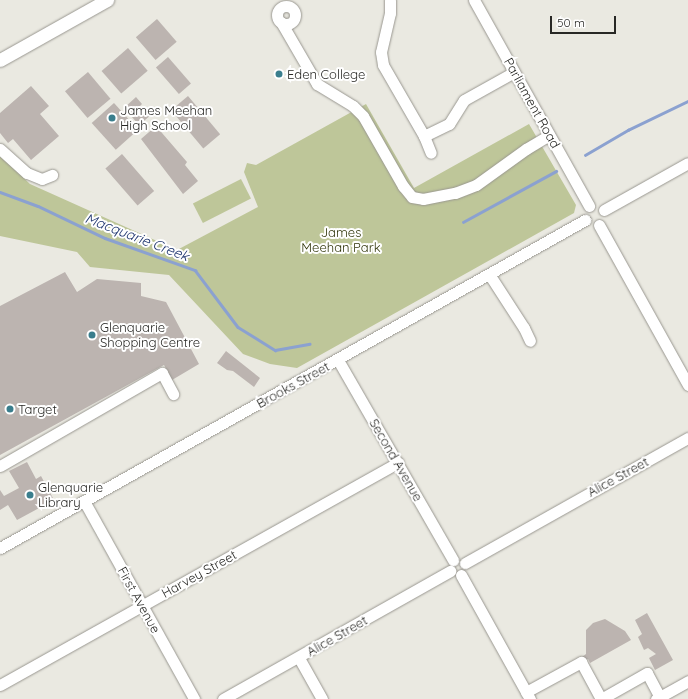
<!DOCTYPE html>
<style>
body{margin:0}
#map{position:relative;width:688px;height:699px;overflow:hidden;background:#eae9e1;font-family:Quicksand,sans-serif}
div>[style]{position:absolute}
.green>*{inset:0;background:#bec699;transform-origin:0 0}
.stream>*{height:2.5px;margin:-1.25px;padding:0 1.25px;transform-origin:1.25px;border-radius:1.25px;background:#8ba1d0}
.building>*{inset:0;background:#bcb4b0;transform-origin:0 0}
.roads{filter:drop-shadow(0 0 1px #999790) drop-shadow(0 0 1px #999790)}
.minor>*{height:11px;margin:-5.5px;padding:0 5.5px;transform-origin:5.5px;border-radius:5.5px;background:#fff}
.minor>.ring{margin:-5.5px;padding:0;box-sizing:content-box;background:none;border:11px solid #fff;border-radius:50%}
.major>*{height:13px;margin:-6.5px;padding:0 6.5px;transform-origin:6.5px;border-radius:6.5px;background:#fff}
.dots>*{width:11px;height:11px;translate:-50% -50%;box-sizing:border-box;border:2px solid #fff;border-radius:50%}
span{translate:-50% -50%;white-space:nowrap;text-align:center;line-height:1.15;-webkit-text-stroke:4px #fff;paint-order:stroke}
.poi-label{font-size:13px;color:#282825}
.left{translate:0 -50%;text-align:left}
.street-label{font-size:13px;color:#282825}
.park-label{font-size:13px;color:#30350a}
.water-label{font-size:14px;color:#1d346d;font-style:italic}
.scale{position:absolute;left:550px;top:16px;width:66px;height:18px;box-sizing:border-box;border:2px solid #282825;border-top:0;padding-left:5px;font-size:12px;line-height:14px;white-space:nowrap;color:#282825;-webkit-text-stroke:3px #fff;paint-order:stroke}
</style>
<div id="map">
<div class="green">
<div style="clip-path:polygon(366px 104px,414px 188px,529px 124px,576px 205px,574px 213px,297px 368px,270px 364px,243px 354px,169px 275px,90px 267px,77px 252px,0 236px,0 155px,30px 184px,177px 250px,258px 207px,244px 172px,247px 163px,256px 165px)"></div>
<div style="left:241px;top:179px;width:22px;height:54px;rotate:63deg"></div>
</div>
<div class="stream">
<div style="left:585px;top:155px;width:50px;rotate:-30.2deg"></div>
<div style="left:628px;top:130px;width:67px;rotate:-25.8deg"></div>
<div style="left:0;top:192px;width:40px;rotate:20.2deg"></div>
<div style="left:38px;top:206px;width:74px;rotate:25.5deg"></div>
<div style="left:105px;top:238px;width:96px;rotate:19.6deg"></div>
<div style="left:195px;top:270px;width:71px;rotate:53deg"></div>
<div style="left:238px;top:327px;width:44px;rotate:31.9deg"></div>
<div style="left:275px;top:350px;width:35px;rotate:-10deg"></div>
<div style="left:463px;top:222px;width:106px;rotate:-28.7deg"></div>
</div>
<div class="building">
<div style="left:157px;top:19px;width:30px;height:28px;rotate:49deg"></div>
<div style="left:128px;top:48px;width:30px;height:35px;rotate:49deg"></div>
<div style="left:168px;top:57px;width:35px;height:16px;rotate:49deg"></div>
<div style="left:88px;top:72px;width:35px;height:30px;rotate:50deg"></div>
<div style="clip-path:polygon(31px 86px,49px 106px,40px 114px,59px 136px,31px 160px,13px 139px,8px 143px,0 133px,0 113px)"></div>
<div style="left:188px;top:96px;width:50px;height:22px;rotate:50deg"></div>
<div style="clip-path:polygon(136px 97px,142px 104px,136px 110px,139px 114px,146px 108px,151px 115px,139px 125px,124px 108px)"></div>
<div style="left:114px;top:103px;width:36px;height:30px;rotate:48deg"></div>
<div style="clip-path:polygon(156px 126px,187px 162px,185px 165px,198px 181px,183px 194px,141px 139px)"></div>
<div style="left:122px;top:154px;width:49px;height:22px;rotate:49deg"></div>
<div style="clip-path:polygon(65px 272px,77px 292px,97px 279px,141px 283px,141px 296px,166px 302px,199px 364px,172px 380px,164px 365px,0 455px,0 306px)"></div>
<div style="clip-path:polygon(226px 351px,260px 378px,254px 387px,233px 371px,227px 370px,217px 363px)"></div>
<div style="clip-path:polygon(27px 462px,36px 479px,41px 476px,54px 500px,17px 520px,8px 505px,0 510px,0 490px,4px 496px,19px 488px,9px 471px)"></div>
<div style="clip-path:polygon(647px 613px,673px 660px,655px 670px,649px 658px,656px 654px,648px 648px,644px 650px,638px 637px,642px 634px,635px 620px)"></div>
<div style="clip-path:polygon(605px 619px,625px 631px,631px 640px,590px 663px,588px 659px,584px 661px,582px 657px,586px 654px,586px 630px,593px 623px)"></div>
</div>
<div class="roads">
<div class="minor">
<div style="left:390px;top:0;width:13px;rotate:90deg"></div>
<div style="left:390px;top:13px;width:40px;rotate:103deg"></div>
<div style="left:381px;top:52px;width:13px;rotate:81deg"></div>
<div style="left:383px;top:65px;width:82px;rotate:60deg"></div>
<div style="left:424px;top:136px;width:18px;rotate:68deg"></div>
<div style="left:474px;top:0;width:236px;rotate:60.8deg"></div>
<div class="ring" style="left:277px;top:6px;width:7px;height:7px"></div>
<div style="left:281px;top:22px;width:72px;rotate:59.9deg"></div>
<div style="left:317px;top:84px;width:42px;rotate:31.4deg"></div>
<div style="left:353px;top:106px;width:14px;rotate:45deg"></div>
<div style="left:363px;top:116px;width:81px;rotate:60.3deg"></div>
<div style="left:403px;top:186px;width:14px;rotate:51deg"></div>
<div style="left:412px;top:197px;width:11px;rotate:10deg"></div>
<div style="left:423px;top:199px;width:33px;rotate:-11deg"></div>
<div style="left:455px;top:193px;width:22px;rotate:-21deg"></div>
<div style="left:476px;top:185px;width:62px;rotate:-35.8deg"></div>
<div style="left:526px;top:149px;width:27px;rotate:-31deg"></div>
<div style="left:424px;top:136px;width:28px;rotate:-26deg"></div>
<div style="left:449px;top:124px;width:28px;rotate:-58deg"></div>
<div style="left:464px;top:100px;width:57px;rotate:-29.2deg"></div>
<div style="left:0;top:149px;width:36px;rotate:42deg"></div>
<div style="left:27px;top:173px;width:16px;rotate:22deg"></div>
<div style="left:42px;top:179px;width:11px;rotate:-22deg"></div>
<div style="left:604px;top:210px;width:96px;rotate:-29.2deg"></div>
<div style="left:599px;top:225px;width:183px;rotate:60.9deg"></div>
<div style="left:489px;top:274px;width:64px;rotate:57.1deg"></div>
<div style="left:524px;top:328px;width:14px;rotate:65deg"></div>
<div style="left:338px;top:360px;width:231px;rotate:60.1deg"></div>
<div style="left:0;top:466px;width:187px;rotate:-29.9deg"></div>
<div style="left:162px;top:373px;width:24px;rotate:62deg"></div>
<div style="left:84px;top:501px;width:227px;rotate:60.9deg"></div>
<div style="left:0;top:548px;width:671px;rotate:-29.28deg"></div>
<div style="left:465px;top:563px;width:256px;rotate:-29.3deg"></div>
<div style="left:461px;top:575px;width:142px;rotate:60.9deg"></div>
<div style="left:299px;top:658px;width:47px;rotate:60.7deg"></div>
<div style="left:0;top:685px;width:456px;rotate:-29.2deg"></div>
<div style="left:526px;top:692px;width:63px;rotate:-28.6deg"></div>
<div style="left:581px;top:662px;width:42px;rotate:61.6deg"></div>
<div style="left:601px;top:699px;width:53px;rotate:-29.5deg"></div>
<div style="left:647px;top:673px;width:27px;rotate:62deg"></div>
<div style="left:223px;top:699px;width:261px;rotate:-29.4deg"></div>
<div style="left:656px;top:699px;width:37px;rotate:-29deg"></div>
</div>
<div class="major">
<div style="left:0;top:60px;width:123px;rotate:-29.3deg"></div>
</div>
</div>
<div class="dots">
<div style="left:279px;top:74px;background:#3a7e8d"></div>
<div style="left:112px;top:118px;background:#3a7e8d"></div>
<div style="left:92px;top:335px;background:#3a7e8d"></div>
<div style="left:10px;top:409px;background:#3a7e8d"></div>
<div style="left:30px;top:495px;background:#3a7e8d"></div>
</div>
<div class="poi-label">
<span class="left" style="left:287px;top:74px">Eden College</span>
<span class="left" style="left:120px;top:118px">James Meehan<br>High School</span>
<span class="left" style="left:100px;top:335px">Glenquarie<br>Shopping Centre</span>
<span class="left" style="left:18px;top:409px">Target</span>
<span class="left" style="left:38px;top:495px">Glenquarie<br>Library</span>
</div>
<div class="street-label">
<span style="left:532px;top:103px;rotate:61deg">Parliament Road</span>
<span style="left:293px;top:385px;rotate:-29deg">Brooks Street</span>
<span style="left:396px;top:460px;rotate:60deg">Second Avenue</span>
<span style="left:618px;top:477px;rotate:-29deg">Alice Street</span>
<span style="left:199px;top:574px;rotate:-29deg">Harvey Street</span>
<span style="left:139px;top:600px;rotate:61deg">First Avenue</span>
<span style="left:337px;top:636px;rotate:-30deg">Alice Street</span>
</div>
<div class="park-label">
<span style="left:341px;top:240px">James<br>Meehan Park</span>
</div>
<div class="water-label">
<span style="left:137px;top:237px;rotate:21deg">Macquarie Creek</span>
</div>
<div class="scale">50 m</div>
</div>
